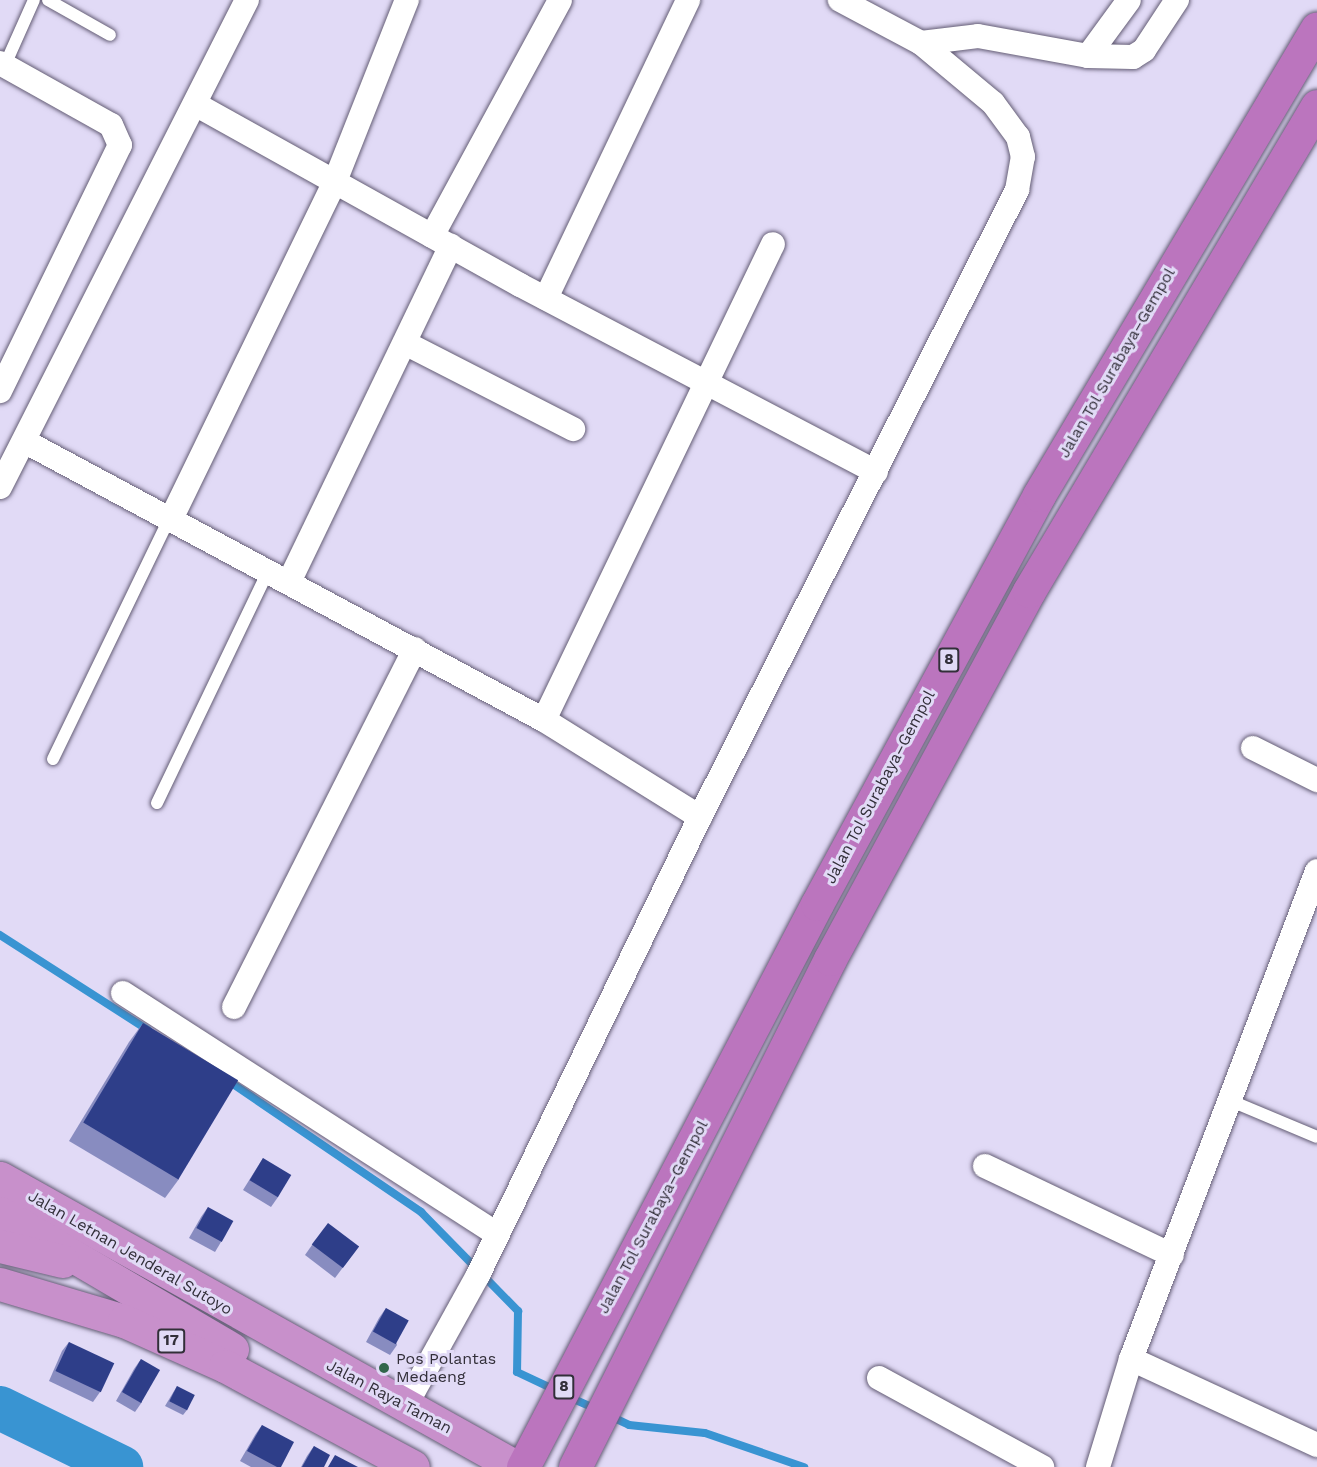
<!DOCTYPE html>
<meta charset="utf-8">
<style>
body{margin:0}
#map{position:relative;width:1317px;height:1467px;overflow:hidden;background:#e1daf6;font-family:"Work Sans",sans-serif}
div>[style]{position:absolute}
.stream>*{height:8px;margin:-4px;padding:0 4px;transform-origin:4px;border-radius:4px;background:#3994d2}
.river>*{height:44px;margin:-22px;padding:0 22px;transform-origin:22px;border-radius:22px;background:#3994d2}
.roads{filter:drop-shadow(0 0 2px #645d75) drop-shadow(0 0 2px #645d75)}
.service>*{height:12px;margin:-6px;padding:0 6px;transform-origin:6px;border-radius:6px;background:#fff}
.minor>*{height:24px;margin:-12px;padding:0 12px;transform-origin:12px;border-radius:12px;background:#fff}
.trunk>*{height:33px;margin:-16.5px;padding:0 16.5px;transform-origin:16.5px;border-radius:16.5px;background:#c890cb}
.motorway>*{height:33px;margin:-16.5px;padding:0 16.5px;transform-origin:16.5px;border-radius:16.5px;background:#bb75be}
.wall>*{inset:0;background:#888cc0}
.building>*{inset:0;background:#2e3e89;transform-origin:0 0}
.dots>*{width:16px;height:16px;translate:-50% -50%;box-sizing:border-box;border:3px solid #e1daf6;border-radius:50%}
span{translate:-50% -50%;white-space:nowrap;text-align:center;line-height:1.15;-webkit-text-stroke:6px #e1daf6;paint-order:stroke}
.shield-label span{padding:2px 4px;background:#e1daf6;border:2px solid;border-radius:4px;-webkit-text-stroke-width:0}
.shield-label{font-size:15px;color:#322f39;font-weight:700}
.street-label{font-size:16px;color:#322f39}
.poi-label{font-size:16px;color:#322f39}
.left{translate:0 -50%;text-align:left}
</style>
<div id="map">
<div class="stream">
<div style="left:0;top:935px;width:176px;rotate:32.7deg"></div>
<div style="left:227px;top:1080px;width:235px;rotate:34.2deg"></div>
<div style="left:421px;top:1212px;width:139px;rotate:45.6deg"></div>
<div style="left:518px;top:1311px;width:61px;rotate:90.9deg"></div>
<div style="left:517px;top:1372px;width:42px;rotate:25.3deg"></div>
<div style="left:569px;top:1397px;width:30px;rotate:24deg"></div>
<div style="left:610px;top:1416px;width:21px;rotate:25deg"></div>
<div style="left:629px;top:1425px;width:76px;rotate:6deg"></div>
<div style="left:705px;top:1433px;width:105px;rotate:19deg"></div>
</div>
<div class="river">
<div style="left:0;top:1408px;width:135px;rotate:26deg"></div>
</div>
<div class="roads">
<div class="service">
<div style="left:48px;top:0;width:71px;rotate:29.4deg"></div>
<div style="left:5px;top:65px;width:71px;rotate:-66deg"></div>
<div style="left:53px;top:759px;width:269px;rotate:-64.2deg"></div>
<div style="left:157px;top:803px;width:259px;rotate:-64.4deg"></div>
<div style="left:1229px;top:1100px;width:95px;rotate:22.8deg"></div>
</div>
<div class="minor">
<div style="left:921px;top:43px;width:57px;rotate:-7deg"></div>
<div style="left:978px;top:36px;width:112px;rotate:10.3deg"></div>
<div style="left:1088px;top:56px;width:45px;rotate:1.3deg"></div>
<div style="left:1133px;top:57px;width:13px;rotate:-32deg"></div>
<div style="left:1144px;top:50px;width:60px;rotate:-56.6deg"></div>
<div style="left:1088px;top:56px;width:69px;rotate:-53.8deg"></div>
<div style="left:0;top:63px;width:127px;rotate:29.2deg"></div>
<div style="left:111px;top:125px;width:22px;rotate:66deg"></div>
<div style="left:120px;top:145px;width:274px;rotate:116deg"></div>
<div style="left:195px;top:104px;width:372px;rotate:29.1deg"></div>
<div style="left:520px;top:285px;width:402px;rotate:27.7deg"></div>
<div style="left:432px;top:236px;width:268px;rotate:-61.5deg"></div>
<div style="left:546px;top:298px;width:330px;rotate:-64.5deg"></div>
<div style="left:405px;top:343px;width:189px;rotate:27.1deg"></div>
<div style="left:24px;top:441px;width:590px;rotate:28.22deg"></div>
<div style="left:544px;top:720px;width:184px;rotate:31.9deg"></div>
<div style="left:0;top:487px;width:546px;rotate:-63.11deg"></div>
<div style="left:172px;top:517px;width:370px;rotate:-64.1deg"></div>
<div style="left:334px;top:184px;width:198px;rotate:-68.4deg"></div>
<div style="left:290px;top:580px;width:371px;rotate:-64.3deg"></div>
<div style="left:544px;top:720px;width:528px;rotate:-64.31deg"></div>
<div style="left:1253px;top:748px;width:72px;rotate:26.6deg"></div>
<div style="left:123px;top:993px;width:445px;rotate:32.8deg"></div>
<div style="left:234px;top:1007px;width:401px;rotate:-63.2deg"></div>
<div style="left:985px;top:1166px;width:207px;rotate:25.5deg"></div>
<div style="left:1131px;top:1359px;width:205px;rotate:24.8deg"></div>
<div style="left:879px;top:1378px;width:186px;rotate:28.6deg"></div>
<div style="left:406px;top:1405px;width:149px;rotate:-61deg"></div>
<div style="left:478px;top:1275px;width:509px;rotate:-64.14deg"></div>
<div style="left:700px;top:817px;width:703px;rotate:-63.18deg"></div>
<div style="left:1017px;top:190px;width:34px;rotate:-80deg"></div>
<div style="left:1023px;top:157px;width:21px;rotate:-104deg"></div>
<div style="left:1018px;top:137px;width:42px;rotate:-126.3deg"></div>
<div style="left:993px;top:103px;width:94px;rotate:-140.2deg"></div>
<div style="left:921px;top:43px;width:92px;rotate:-152deg"></div>
<div style="left:1098px;top:1467px;width:113px;rotate:-73deg"></div>
<div style="left:1131px;top:1359px;width:522px;rotate:-69.14deg"></div>
</div>
<div class="trunk">
<div style="left:0;top:1178px;width:591px;rotate:29.25deg"></div>
<div style="left:0;top:1213px;width:269px;rotate:30.4deg"></div>
<div style="left:0;top:1246px;width:64px;rotate:13.6deg"></div>
<div style="left:0;top:1284px;width:129px;rotate:16.6deg"></div>
<div style="left:124px;top:1321px;width:111px;rotate:24deg"></div>
<div style="left:225px;top:1366px;width:213px;rotate:28.2deg"></div>
</div>
<div class="motorway">
<div style="left:523px;top:1467px;width:635px;rotate:-62.43deg"></div>
<div style="left:817px;top:904px;width:465px;rotate:-61.5deg"></div>
<div style="left:1039px;top:495px;width:543px;rotate:-59.24deg"></div>
<div style="left:575px;top:1467px;width:568px;rotate:-63.34deg"></div>
<div style="left:830px;top:959px;width:418px;rotate:-61.6deg"></div>
<div style="left:1029px;top:591px;width:564px;rotate:-59.3deg"></div>
</div>
</div>
<div class="wall">
<div style="clip-path:polygon(143px 1023px,179px 1179px,165px 1198px,69px 1141px,129px 1042px)"></div>
<div style="clip-path:polygon(263px 1158px,278px 1197px,271px 1207px,243px 1190px)"></div>
<div style="clip-path:polygon(208px 1207px,221px 1242px,215px 1252px,189px 1238px,201px 1217px)"></div>
<div style="clip-path:polygon(312px 1245px,359px 1246px,335px 1278px,305px 1255px)"></div>
<div style="clip-path:polygon(386px 1308px,397px 1345px,390px 1355px,366px 1342px,379px 1318px)"></div>
<div style="clip-path:polygon(69px 1342px,100px 1392px,93px 1402px,49px 1381px,62px 1351px)"></div>
<div style="clip-path:polygon(141px 1359px,142px 1402px,135px 1412px,116px 1401px,134px 1369px)"></div>
<div style="clip-path:polygon(177px 1386px,187px 1410px,183px 1415px,165px 1406px)"></div>
<div style="clip-path:polygon(262px 1425px,281px 1467px,251px 1467px,240px 1461px,255px 1435px)"></div>
<div style="clip-path:polygon(314px 1446px,324px 1467px,301px 1467px,307px 1456px)"></div>
</div>
<div class="building">
<div style="left:143px;top:1023px;width:111px;height:116px;rotate:31deg"></div>
<div style="left:263px;top:1158px;width:33px;height:26px;rotate:31deg"></div>
<div style="left:208px;top:1207px;width:29px;height:24px;rotate:29deg"></div>
<div style="left:328px;top:1223px;width:39px;height:27px;rotate:37deg"></div>
<div style="left:386px;top:1308px;width:26px;height:27px;rotate:29deg"></div>
<div style="left:69px;top:1342px;width:50px;height:32px;rotate:25deg"></div>
<div style="left:141px;top:1359px;width:22px;height:38px;rotate:30deg"></div>
<div style="left:177px;top:1386px;width:20px;height:17px;rotate:27deg"></div>
<div style="clip-path:polygon(262px 1425px,294px 1442px,281px 1467px,277px 1467px,247px 1451px)"></div>
<div style="clip-path:polygon(314px 1446px,330px 1455px,324px 1467px,302px 1467px)"></div>
<div style="clip-path:polygon(335px 1455px,358px 1467px,328px 1467px)"></div>
</div>
<div class="dots">
<div style="left:384px;top:1368px;background:#31664b"></div>
</div>
<div class="shield-label">
<span style="left:949px;top:660px">8</span>
<span style="left:171px;top:1341px">17</span>
<span style="left:564px;top:1387px">8</span>
</div>
<div class="street-label">
<span style="left:1117px;top:363px;rotate:-60deg">Jalan Tol Surabaya–Gempol</span>
<span style="left:880px;top:787px;rotate:-62deg">Jalan Tol Surabaya–Gempol</span>
<span style="left:653px;top:1217px;rotate:-62deg">Jalan Tol Surabaya–Gempol</span>
<span style="left:130px;top:1253px;rotate:30deg">Jalan Letnan Jenderal Sutoyo</span>
<span style="left:389px;top:1397px;rotate:28deg">Jalan Raya Taman</span>
</div>
<div class="poi-label">
<span class="left" style="left:396px;top:1368px">Pos Polantas<br>Medaeng</span>
</div>
</div>
